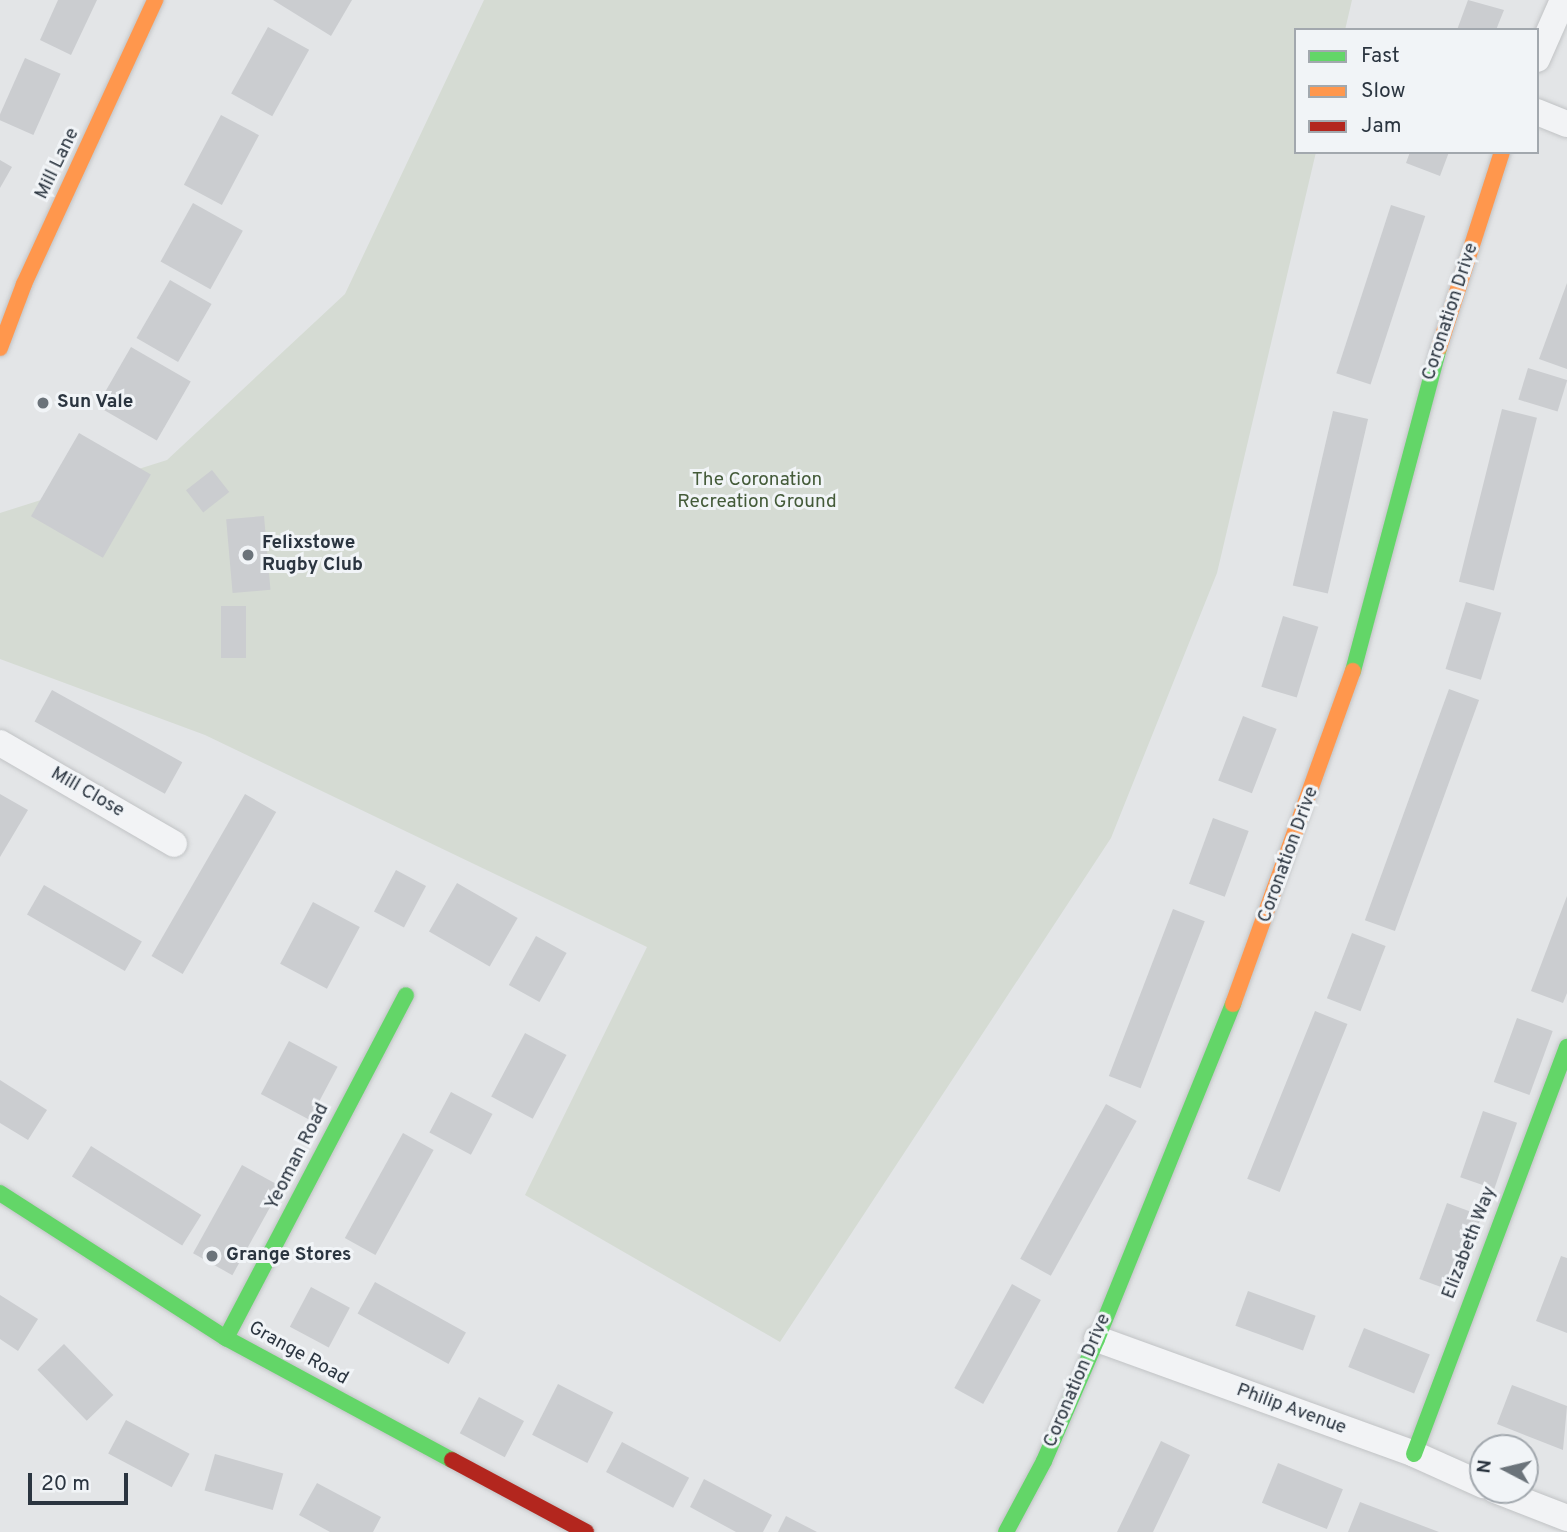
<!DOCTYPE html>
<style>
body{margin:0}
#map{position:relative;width:1567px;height:1532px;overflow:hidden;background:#e3e5e7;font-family:Overpass,sans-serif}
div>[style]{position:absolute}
.green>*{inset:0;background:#d5dbd3}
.building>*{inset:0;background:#cbcdd0;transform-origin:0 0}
.roads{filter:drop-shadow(0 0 2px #c1c3c5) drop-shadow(0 0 2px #c1c3c5)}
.street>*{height:26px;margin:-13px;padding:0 13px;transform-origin:13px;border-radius:13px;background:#f2f3f5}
.fast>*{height:16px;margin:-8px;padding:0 8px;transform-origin:8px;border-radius:8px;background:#63d668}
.slow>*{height:16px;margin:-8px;padding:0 8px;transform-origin:8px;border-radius:8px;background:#ff974d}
.jam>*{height:16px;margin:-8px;padding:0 8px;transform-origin:8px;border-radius:8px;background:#b3261e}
.dots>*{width:19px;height:19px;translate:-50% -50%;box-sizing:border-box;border:4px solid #f1f4f7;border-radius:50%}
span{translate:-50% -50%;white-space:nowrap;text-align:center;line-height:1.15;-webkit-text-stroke:6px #f1f4f7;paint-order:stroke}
.street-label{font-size:19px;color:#2b3540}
.poi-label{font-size:19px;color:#2b3540;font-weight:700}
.left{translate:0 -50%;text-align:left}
.park-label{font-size:19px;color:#445b39}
.legend{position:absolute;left:1294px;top:28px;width:245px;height:126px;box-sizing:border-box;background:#f1f4f7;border:2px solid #a2a8ae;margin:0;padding:9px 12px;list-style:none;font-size:21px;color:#2b3540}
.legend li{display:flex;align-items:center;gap:14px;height:35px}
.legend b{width:35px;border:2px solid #a2a8ae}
.north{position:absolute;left:1469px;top:1434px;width:70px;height:70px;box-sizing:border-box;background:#f1f4f7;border:2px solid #a2a8ae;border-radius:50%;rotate:277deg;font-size:19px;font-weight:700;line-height:28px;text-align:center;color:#2b3540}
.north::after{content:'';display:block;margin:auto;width:24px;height:32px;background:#6b737a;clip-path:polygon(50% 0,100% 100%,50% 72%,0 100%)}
.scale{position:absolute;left:28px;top:1473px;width:100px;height:32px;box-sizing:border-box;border:4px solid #2b3540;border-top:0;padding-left:9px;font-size:21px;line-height:24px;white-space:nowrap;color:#2b3540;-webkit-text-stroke:5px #f1f4f7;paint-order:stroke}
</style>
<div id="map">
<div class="green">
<div style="clip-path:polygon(484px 0,1352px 0,1345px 30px,1296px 30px,1296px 152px,1316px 152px,1217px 573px,1111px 838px,780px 1342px,525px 1195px,647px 947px,205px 735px,0 659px,0 513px,167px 460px,345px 294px)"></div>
</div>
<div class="building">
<div style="clip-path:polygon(58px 0,97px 0,71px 55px,40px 40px)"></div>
<div style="clip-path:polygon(273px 0,352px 0,331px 36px)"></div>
<div style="clip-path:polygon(1468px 0,1504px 10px,1496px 30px,1457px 30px)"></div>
<div style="left:268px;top:27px;width:47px;height:76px;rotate:29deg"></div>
<div style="left:25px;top:58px;width:39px;height:67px;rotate:24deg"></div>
<div style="left:221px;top:115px;width:43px;height:79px;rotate:28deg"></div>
<div style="clip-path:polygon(1410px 152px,1449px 152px,1440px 176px,1406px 163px)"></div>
<div style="clip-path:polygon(0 160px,12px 167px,0 188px)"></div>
<div style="left:193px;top:203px;width:57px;height:67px;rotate:29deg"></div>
<div style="left:1391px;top:205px;width:36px;height:177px;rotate:18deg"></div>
<div style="left:170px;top:280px;width:48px;height:67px;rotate:30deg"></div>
<div style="clip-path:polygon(1567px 283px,1567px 369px,1539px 359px)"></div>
<div style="left:131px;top:347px;width:69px;height:68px;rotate:30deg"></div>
<div style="left:1528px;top:368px;width:41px;height:33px;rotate:17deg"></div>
<div style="left:1502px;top:409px;width:36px;height:178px;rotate:14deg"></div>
<div style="left:1333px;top:411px;width:36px;height:179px;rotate:13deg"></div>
<div style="left:79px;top:433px;width:83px;height:96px;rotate:30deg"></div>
<div style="left:212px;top:470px;width:28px;height:33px;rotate:52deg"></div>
<div style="left:264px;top:516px;width:74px;height:38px;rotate:85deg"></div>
<div style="left:1466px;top:602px;width:37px;height:70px;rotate:17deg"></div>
<div style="left:221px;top:606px;width:25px;height:52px"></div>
<div style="left:1283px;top:616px;width:37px;height:74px;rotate:17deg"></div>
<div style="left:1449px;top:689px;width:32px;height:246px;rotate:20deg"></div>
<div style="left:52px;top:690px;width:149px;height:36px;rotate:29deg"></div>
<div style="left:1243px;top:716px;width:36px;height:69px;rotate:21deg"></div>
<div style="clip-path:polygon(0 794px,28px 810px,0 857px)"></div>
<div style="left:245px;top:794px;width:36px;height:187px;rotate:30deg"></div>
<div style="left:1213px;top:818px;width:38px;height:70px;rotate:20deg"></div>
<div style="left:396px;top:870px;width:34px;height:47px;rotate:28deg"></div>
<div style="left:457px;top:883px;width:70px;height:56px;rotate:30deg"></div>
<div style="left:44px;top:885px;width:113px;height:34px;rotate:30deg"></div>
<div style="clip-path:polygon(1567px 896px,1567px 993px,1563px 1003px,1531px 991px)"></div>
<div style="left:313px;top:902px;width:53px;height:70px;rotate:28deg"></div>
<div style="left:1173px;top:909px;width:34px;height:179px;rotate:21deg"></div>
<div style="left:1352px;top:933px;width:36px;height:70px;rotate:21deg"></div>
<div style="left:536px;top:936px;width:35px;height:56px;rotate:29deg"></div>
<div style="left:1315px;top:1011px;width:35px;height:181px;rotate:22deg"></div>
<div style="left:1517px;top:1018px;width:38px;height:68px;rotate:20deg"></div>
<div style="left:525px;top:1033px;width:47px;height:72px;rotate:28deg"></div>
<div style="left:289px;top:1041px;width:55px;height:60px;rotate:28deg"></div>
<div style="clip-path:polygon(0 1080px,47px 1110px,28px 1140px,0 1123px)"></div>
<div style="left:451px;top:1092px;width:47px;height:46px;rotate:28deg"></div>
<div style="left:1106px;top:1104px;width:35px;height:177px;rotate:29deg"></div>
<div style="left:1483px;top:1111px;width:36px;height:70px;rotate:19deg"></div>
<div style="left:403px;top:1133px;width:35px;height:120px;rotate:29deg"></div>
<div style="left:91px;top:1146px;width:130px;height:36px;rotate:32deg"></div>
<div style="left:242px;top:1165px;width:45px;height:101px;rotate:29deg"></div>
<div style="left:1447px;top:1203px;width:37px;height:81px;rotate:20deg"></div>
<div style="clip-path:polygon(1561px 1256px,1567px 1258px,1567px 1333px,1536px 1321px)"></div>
<div style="left:375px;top:1282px;width:104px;height:36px;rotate:29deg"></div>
<div style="left:1012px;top:1284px;width:33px;height:119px;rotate:29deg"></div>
<div style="left:311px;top:1287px;width:44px;height:45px;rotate:28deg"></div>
<div style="left:1248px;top:1291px;width:72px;height:37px;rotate:20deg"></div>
<div style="clip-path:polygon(0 1295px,38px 1319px,18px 1351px,0 1339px)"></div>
<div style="left:1364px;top:1328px;width:71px;height:42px;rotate:22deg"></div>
<div style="left:64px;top:1344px;width:71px;height:37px;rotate:46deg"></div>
<div style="left:558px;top:1384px;width:62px;height:57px;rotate:27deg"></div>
<div style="clip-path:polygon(1512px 1385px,1567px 1406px,1563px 1450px,1497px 1424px)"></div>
<div style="left:479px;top:1397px;width:51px;height:41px;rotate:28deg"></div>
<div style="left:126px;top:1420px;width:72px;height:38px;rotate:28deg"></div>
<div style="clip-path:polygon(1161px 1441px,1190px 1455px,1153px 1532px,1117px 1532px)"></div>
<div style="left:622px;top:1442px;width:76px;height:34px;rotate:28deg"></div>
<div style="left:215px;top:1454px;width:71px;height:38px;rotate:16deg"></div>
<div style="left:1278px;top:1463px;width:70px;height:43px;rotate:22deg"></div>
<div style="clip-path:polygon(704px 1479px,772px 1515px,763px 1532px,736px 1532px,690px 1507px)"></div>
<div style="clip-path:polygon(317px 1483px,381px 1517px,373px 1532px,330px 1532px,299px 1515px)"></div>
<div style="clip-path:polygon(1360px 1502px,1439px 1532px,1348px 1532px)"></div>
<div style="clip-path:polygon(786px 1516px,817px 1532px,778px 1532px)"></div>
</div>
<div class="roads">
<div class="street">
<div style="left:1537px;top:59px;width:64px;rotate:-66.2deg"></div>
<div style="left:1537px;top:112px;width:32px;rotate:22deg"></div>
<div style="left:0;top:743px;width:201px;rotate:30.1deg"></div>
<div style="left:1097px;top:1339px;width:337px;rotate:19.9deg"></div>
<div style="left:1414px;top:1454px;width:76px;rotate:24.2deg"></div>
<div style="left:1495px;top:1490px;width:77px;rotate:21.3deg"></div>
</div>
<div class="fast">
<div style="left:1353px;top:671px;width:334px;rotate:-75.1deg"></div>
<div style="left:0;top:1193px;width:269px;rotate:32.7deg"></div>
<div style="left:226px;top:1338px;width:257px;rotate:28.4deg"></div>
<div style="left:226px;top:1338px;width:387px;rotate:-62.3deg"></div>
<div style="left:1414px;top:1454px;width:435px;rotate:-69.4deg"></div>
<div style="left:1006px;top:1532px;width:81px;rotate:-61.8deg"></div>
<div style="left:1044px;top:1461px;width:133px;rotate:-66.5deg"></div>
<div style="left:1097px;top:1339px;width:362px;rotate:-67.9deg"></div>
</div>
<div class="slow">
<div style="left:0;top:348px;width:68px;rotate:-69.4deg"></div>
<div style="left:24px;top:284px;width:313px;rotate:-65.2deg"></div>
<div style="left:1439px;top:348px;width:206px;rotate:-72.2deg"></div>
<div style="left:1233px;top:1004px;width:354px;rotate:-70.2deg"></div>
</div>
<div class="jam">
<div style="left:452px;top:1460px;width:152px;rotate:28.2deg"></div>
</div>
</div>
<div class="dots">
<div style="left:43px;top:403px;background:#6b737a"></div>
<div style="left:248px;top:555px;background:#6b737a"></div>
<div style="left:212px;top:1256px;background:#6b737a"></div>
</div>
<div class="street-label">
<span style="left:58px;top:164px;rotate:-64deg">Mill Lane</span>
<span style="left:1451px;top:312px;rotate:-72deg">Coronation Drive</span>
<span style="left:87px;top:793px;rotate:30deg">Mill Close</span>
<span style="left:1289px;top:855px;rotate:-70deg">Coronation Drive</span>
<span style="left:298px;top:1157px;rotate:-63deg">Yeoman Road</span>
<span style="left:1470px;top:1243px;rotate:-69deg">Elizabeth Way</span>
<span style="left:298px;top:1354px;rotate:29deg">Grange Road</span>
<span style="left:1078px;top:1381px;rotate:-67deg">Coronation Drive</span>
<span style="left:1291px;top:1410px;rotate:20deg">Philip Avenue</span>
</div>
<div class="poi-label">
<span class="left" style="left:57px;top:403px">Sun Vale</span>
<span class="left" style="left:262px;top:555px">Felixstowe<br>Rugby Club</span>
<span class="left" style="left:226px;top:1256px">Grange Stores</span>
</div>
<div class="park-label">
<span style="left:757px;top:492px">The Coronation<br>Recreation Ground</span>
</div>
<ul class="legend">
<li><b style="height:9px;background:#63d668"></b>Fast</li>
<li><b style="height:9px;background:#ff974d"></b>Slow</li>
<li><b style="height:9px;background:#b3261e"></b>Jam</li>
</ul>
<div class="north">N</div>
<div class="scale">20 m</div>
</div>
